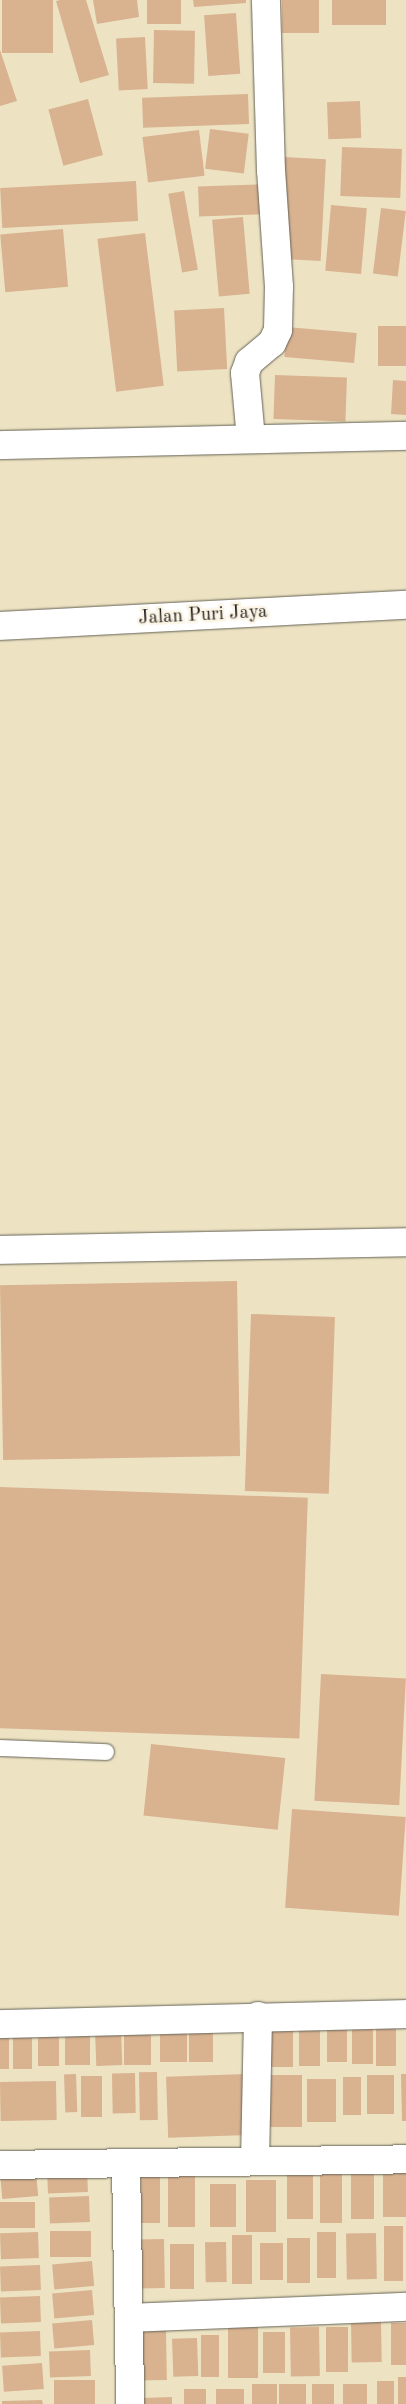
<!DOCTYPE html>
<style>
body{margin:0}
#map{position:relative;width:406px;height:2404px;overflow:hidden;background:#ede3c3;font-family:"Old Standard TT",serif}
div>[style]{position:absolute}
.building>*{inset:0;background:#d9b290;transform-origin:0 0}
.roads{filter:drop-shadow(0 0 1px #656256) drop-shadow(0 0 1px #656256)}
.service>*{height:16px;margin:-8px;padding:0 8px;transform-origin:8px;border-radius:8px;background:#fff}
.minor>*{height:28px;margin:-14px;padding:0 14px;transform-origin:14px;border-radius:14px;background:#fff}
.tertiary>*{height:28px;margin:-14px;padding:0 14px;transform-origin:14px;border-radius:14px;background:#fff}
span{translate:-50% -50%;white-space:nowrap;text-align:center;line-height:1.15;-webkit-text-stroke:5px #fcf5e5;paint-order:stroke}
.street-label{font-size:19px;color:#1c1c1c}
</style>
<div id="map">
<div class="building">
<div style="left:2px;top:0;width:51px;height:53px"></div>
<div style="clip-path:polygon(60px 0,86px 0,109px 75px,80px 83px,56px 1px)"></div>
<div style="clip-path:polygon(93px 0,137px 0,139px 17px,97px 24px)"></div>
<div style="left:147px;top:0;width:34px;height:24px"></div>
<div style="clip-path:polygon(193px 0,246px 0,246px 3px,194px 7px)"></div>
<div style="left:282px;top:0;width:37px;height:33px"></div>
<div style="left:332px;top:0;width:54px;height:25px"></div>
<div style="left:236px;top:13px;width:61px;height:32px;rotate:86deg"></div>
<div style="left:154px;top:30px;width:41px;height:53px;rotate:1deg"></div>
<div style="left:145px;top:37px;width:52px;height:29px;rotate:87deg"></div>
<div style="clip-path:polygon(0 50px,17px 101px,0 106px)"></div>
<div style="left:248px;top:94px;width:30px;height:106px;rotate:88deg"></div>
<div style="left:88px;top:99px;width:58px;height:41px;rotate:75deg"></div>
<div style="left:360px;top:101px;width:37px;height:33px;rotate:88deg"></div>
<div style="left:210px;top:129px;width:39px;height:40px;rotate:7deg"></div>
<div style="left:199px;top:130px;width:46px;height:57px;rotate:83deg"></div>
<div style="left:342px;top:147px;width:60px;height:49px;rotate:2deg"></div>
<div style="left:284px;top:157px;width:42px;height:102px;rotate:3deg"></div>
<div style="left:136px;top:181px;width:40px;height:136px;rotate:87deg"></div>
<div style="left:271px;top:184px;width:30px;height:73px;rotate:88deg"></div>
<div style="left:184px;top:191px;width:80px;height:16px;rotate:80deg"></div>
<div style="left:331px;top:205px;width:36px;height:66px;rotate:5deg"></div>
<div style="left:381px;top:208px;width:25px;height:66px;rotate:7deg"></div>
<div style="left:243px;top:217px;width:77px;height:31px;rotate:85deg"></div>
<div style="left:63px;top:229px;width:58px;height:63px;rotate:85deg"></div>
<div style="left:145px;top:233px;width:154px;height:48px;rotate:83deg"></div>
<div style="left:224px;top:308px;width:61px;height:50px;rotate:87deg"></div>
<div style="left:406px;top:326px;width:40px;height:28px;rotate:90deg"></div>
<div style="left:287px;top:327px;width:70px;height:30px;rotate:5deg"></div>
<div style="left:275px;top:375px;width:72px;height:44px;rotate:2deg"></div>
<div style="clip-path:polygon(393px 380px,406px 381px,406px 415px,391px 414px)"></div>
<div style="left:237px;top:1281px;width:175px;height:237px;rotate:89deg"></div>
<div style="left:251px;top:1314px;width:84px;height:177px;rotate:2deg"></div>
<div style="left:0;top:1487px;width:308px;height:241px;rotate:2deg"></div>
<div style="left:321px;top:1674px;width:85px;height:127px;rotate:3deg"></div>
<div style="left:151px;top:1744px;width:135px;height:72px;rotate:6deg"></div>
<div style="left:292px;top:1809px;width:114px;height:99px;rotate:4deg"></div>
<div style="left:293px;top:2023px;width:44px;height:27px;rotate:90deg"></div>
<div style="left:299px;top:2023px;width:21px;height:43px"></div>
<div style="left:187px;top:2024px;width:38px;height:27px;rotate:90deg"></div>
<div style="left:327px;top:2024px;width:20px;height:38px"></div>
<div style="left:376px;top:2024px;width:20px;height:42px"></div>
<div style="left:189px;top:2025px;width:24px;height:37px"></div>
<div style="left:352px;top:2025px;width:21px;height:39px"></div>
<div style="left:38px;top:2026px;width:21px;height:40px"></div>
<div style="left:65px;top:2027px;width:25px;height:38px"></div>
<div style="left:121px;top:2028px;width:37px;height:26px;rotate:88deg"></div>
<div style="left:13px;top:2030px;width:19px;height:39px"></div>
<div style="left:124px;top:2030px;width:27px;height:35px"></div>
<div style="left:0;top:2031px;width:9px;height:38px"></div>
<div style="left:157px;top:2072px;width:48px;height:18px;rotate:89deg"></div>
<div style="left:135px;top:2073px;width:40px;height:23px;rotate:89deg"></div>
<div style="left:76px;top:2074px;width:38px;height:12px;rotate:88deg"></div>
<div style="left:246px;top:2074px;width:61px;height:80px;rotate:88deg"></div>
<div style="clip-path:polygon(401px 2074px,406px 2074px,406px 2121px,402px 2121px)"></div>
<div style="left:268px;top:2075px;width:34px;height:52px"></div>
<div style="left:367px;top:2075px;width:27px;height:39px"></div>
<div style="left:81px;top:2076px;width:21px;height:41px"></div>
<div style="left:343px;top:2077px;width:18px;height:38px"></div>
<div style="left:307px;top:2079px;width:29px;height:43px"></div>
<div style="left:56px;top:2081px;width:39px;height:56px;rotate:89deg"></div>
<div style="left:87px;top:2166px;width:26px;height:40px;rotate:88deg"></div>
<div style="left:351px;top:2166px;width:23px;height:53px"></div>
<div style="left:383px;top:2170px;width:23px;height:47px"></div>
<div style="left:36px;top:2171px;width:25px;height:36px;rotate:85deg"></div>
<div style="left:320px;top:2174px;width:22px;height:49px"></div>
<div style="left:141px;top:2175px;width:19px;height:48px"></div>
<div style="left:287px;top:2175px;width:26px;height:44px"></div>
<div style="left:168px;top:2176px;width:27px;height:51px"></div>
<div style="left:246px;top:2180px;width:30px;height:52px"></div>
<div style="left:210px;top:2184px;width:26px;height:43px"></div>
<div style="left:89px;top:2196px;width:26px;height:40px;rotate:88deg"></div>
<div style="left:35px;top:2202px;width:26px;height:35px;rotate:90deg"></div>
<div style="left:384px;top:2226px;width:19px;height:55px"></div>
<div style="left:91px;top:2231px;width:26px;height:41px;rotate:90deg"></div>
<div style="left:38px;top:2232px;width:26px;height:38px;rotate:88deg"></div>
<div style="left:317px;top:2232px;width:19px;height:46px"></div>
<div style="left:376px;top:2233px;width:46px;height:30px;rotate:89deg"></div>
<div style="left:232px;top:2235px;width:20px;height:49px"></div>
<div style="left:287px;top:2238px;width:23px;height:45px"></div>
<div style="left:164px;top:2239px;width:49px;height:26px;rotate:89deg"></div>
<div style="left:226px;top:2242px;width:40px;height:21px;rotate:89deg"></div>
<div style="left:283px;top:2243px;width:37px;height:23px;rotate:90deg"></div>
<div style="left:170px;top:2244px;width:24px;height:45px"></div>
<div style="left:92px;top:2261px;width:25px;height:40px;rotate:85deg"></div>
<div style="left:40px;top:2265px;width:25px;height:40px;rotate:88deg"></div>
<div style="left:92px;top:2290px;width:25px;height:40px;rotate:85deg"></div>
<div style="left:40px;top:2296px;width:26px;height:40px;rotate:88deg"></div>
<div style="left:92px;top:2320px;width:25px;height:40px;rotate:85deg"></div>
<div style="left:381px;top:2322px;width:40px;height:30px;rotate:89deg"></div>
<div style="left:391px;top:2323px;width:15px;height:42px"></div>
<div style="left:258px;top:2327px;width:51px;height:30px;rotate:90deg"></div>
<div style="left:319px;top:2327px;width:49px;height:29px;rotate:89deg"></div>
<div style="left:326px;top:2327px;width:22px;height:45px"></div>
<div style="left:40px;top:2331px;width:25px;height:40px;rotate:88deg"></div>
<div style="left:166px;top:2331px;width:49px;height:28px;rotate:89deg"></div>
<div style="left:263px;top:2332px;width:22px;height:41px"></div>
<div style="left:201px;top:2335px;width:18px;height:42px"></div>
<div style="left:197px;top:2338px;width:38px;height:25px;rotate:88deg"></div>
<div style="left:90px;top:2350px;width:26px;height:41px;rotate:88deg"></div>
<div style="left:42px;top:2363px;width:26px;height:40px;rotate:86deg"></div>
<div style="left:398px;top:2377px;width:8px;height:27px"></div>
<div style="left:95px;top:2380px;width:24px;height:41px;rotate:90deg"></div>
<div style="left:377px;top:2381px;width:17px;height:23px"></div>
<div style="left:252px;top:2384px;width:25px;height:20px"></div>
<div style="left:279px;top:2384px;width:27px;height:20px"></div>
<div style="left:334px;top:2384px;width:20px;height:22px;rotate:90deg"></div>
<div style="left:343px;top:2384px;width:24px;height:20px"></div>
<div style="left:206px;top:2389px;width:15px;height:22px;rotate:90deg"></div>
<div style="left:216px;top:2389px;width:28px;height:15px"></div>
<div style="clip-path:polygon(172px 2397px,172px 2404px,142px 2404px,142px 2398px)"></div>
<div style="clip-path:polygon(42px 2400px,43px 2404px,2px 2404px,2px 2401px)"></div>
</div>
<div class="roads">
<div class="service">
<div style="left:0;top:1748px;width:106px;rotate:2.2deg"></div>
</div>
<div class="minor">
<div style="left:251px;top:439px;width:66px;rotate:-95.2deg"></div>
<div style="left:245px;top:373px;width:12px;rotate:-70deg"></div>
<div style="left:249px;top:362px;width:30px;rotate:-40deg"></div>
<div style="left:272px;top:343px;width:14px;rotate:-65deg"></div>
<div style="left:278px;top:330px;width:43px;rotate:-88.7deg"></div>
<div style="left:279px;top:287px;width:116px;rotate:-93.9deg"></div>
<div style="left:271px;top:171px;width:171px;rotate:-91.7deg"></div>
<div style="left:0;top:445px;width:406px;rotate:-1.3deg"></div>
<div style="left:0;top:1250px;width:406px;rotate:-1.1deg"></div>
<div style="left:0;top:2024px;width:406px;rotate:-1.4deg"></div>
<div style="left:255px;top:2161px;width:145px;rotate:-88.8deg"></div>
<div style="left:126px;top:2163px;width:241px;rotate:89deg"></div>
<div style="left:0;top:2165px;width:406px;rotate:-0.8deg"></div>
<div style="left:129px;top:2318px;width:277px;rotate:-2.3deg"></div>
</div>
<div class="tertiary">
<div style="left:0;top:626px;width:407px;rotate:-3deg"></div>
</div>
</div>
<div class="street-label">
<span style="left:203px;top:616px;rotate:-3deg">Jalan Puri Jaya</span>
</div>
</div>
